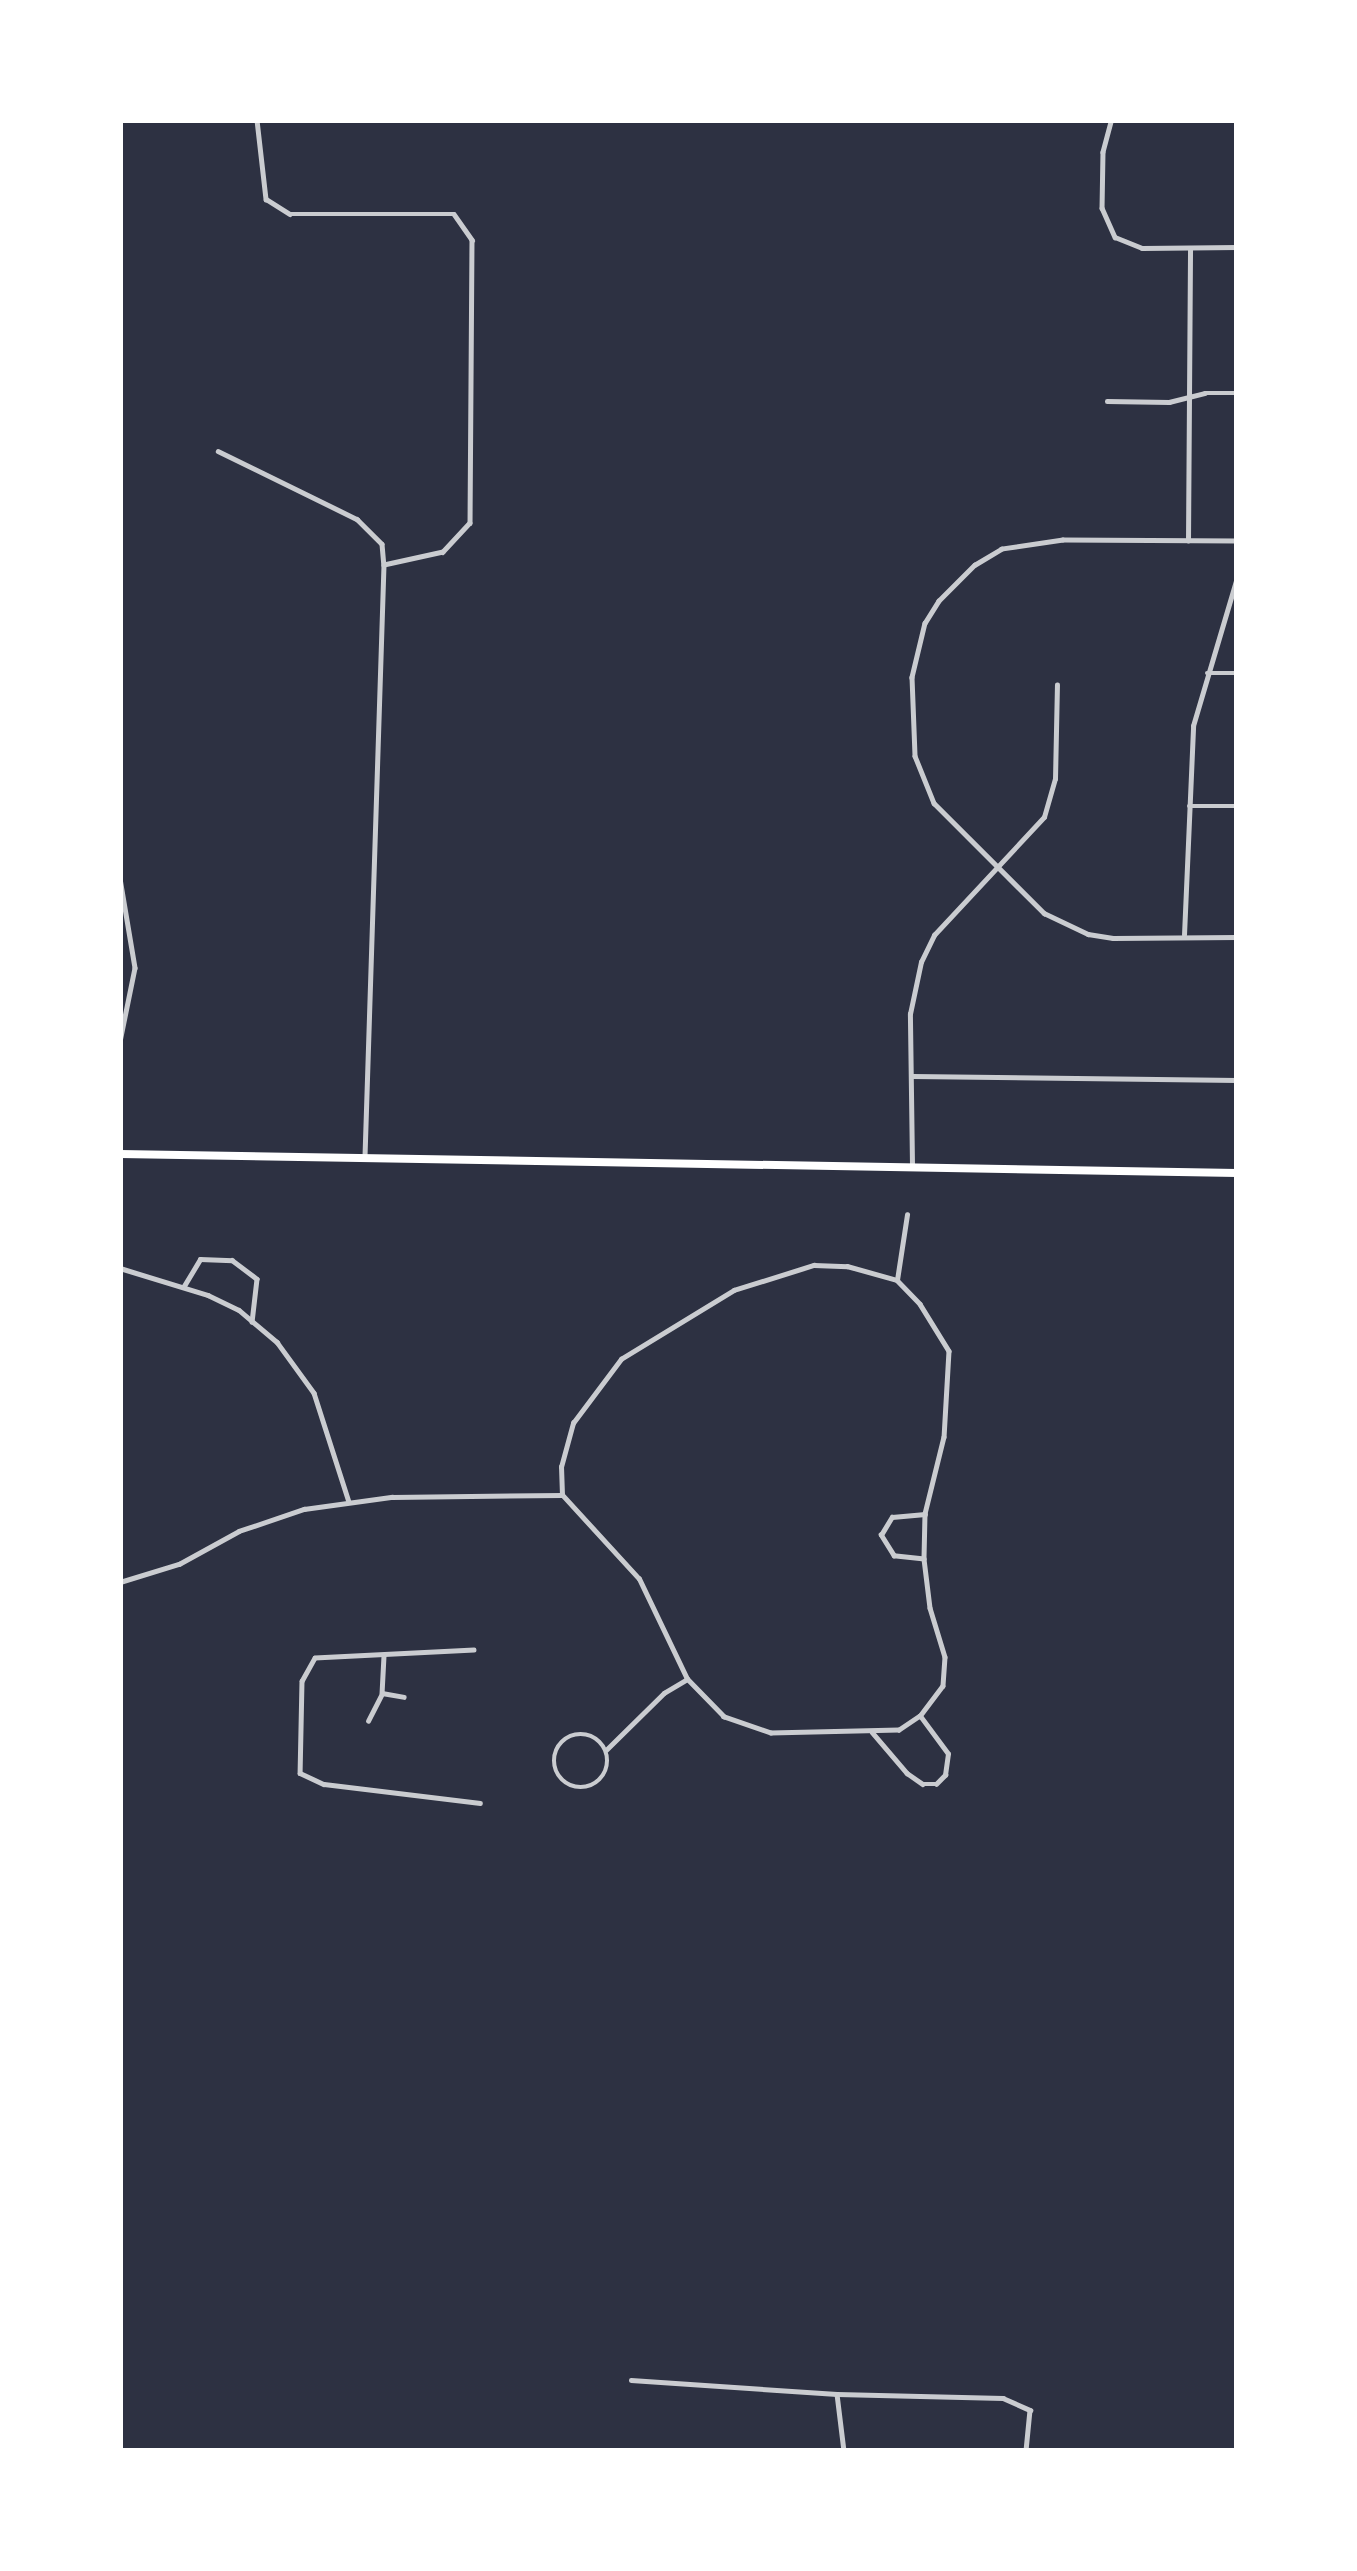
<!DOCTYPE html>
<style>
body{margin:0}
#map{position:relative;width:1357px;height:2571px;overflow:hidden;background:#2d3142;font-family:"Nunito Sans",sans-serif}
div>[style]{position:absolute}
.minor>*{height:4.5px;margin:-2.25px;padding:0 2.25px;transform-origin:2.25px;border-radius:2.25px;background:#caccd0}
.minor>.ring{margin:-2.25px;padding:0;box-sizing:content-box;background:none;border:4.5px solid #caccd0;border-radius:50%}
.secondary>*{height:8px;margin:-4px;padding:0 4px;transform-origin:4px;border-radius:4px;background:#fff}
span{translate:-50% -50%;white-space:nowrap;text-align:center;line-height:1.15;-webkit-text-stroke:10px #fff;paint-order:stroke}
.frame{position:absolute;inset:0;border:123px solid #fff;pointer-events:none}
</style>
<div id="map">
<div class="minor">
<div style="left:257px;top:120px;width:80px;rotate:83.5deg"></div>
<div style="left:266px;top:199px;width:28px;rotate:32deg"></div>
<div style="left:290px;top:214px;width:164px"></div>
<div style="left:454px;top:214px;width:32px;rotate:55deg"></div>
<div style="left:472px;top:240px;width:283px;rotate:90.4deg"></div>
<div style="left:470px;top:523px;width:40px;rotate:133deg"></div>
<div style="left:443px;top:552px;width:60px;rotate:167.6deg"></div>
<div style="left:384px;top:565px;width:591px;rotate:91.84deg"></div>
<div style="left:1111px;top:122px;width:31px;rotate:105deg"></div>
<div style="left:1103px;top:152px;width:56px;rotate:91deg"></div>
<div style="left:1102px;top:208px;width:32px;rotate:66deg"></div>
<div style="left:1115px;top:237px;width:29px;rotate:22deg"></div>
<div style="left:1142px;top:248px;width:95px;rotate:-0.6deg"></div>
<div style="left:1107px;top:401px;width:62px;rotate:0.9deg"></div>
<div style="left:1169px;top:402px;width:37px;rotate:-14deg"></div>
<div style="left:1205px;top:393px;width:32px"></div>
<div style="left:218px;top:451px;width:155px;rotate:26.1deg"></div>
<div style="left:357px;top:519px;width:35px;rotate:45deg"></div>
<div style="left:382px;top:544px;width:21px;rotate:85deg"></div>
<div style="left:1188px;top:541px;width:291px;rotate:-89.6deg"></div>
<div style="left:1237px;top:541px;width:174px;rotate:-179.7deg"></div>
<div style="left:1063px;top:540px;width:62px;rotate:171.6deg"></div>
<div style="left:1002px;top:549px;width:31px;rotate:149deg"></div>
<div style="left:975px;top:565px;width:51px;rotate:135deg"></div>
<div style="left:939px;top:601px;width:26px;rotate:122deg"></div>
<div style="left:925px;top:623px;width:56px;rotate:103.5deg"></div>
<div style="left:912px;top:677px;width:79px;rotate:87.8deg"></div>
<div style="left:915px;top:756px;width:51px;rotate:68deg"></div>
<div style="left:934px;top:803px;width:156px;rotate:45deg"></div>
<div style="left:1044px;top:913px;width:49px;rotate:25.5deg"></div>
<div style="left:1088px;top:934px;width:25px;rotate:9deg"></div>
<div style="left:1113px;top:938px;width:124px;rotate:-0.5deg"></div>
<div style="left:1207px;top:673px;width:30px"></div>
<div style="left:1189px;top:806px;width:48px"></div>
<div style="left:120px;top:878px;width:91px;rotate:80.5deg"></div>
<div style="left:135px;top:968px;width:76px;rotate:101.5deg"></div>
<div style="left:1184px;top:935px;width:209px;rotate:-87.5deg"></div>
<div style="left:1193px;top:726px;width:155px;rotate:-73.5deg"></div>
<div style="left:913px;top:1076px;width:324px;rotate:0.7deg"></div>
<div style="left:912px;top:1165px;width:151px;rotate:-90.8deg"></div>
<div style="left:910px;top:1014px;width:53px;rotate:-78.1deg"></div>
<div style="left:921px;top:962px;width:30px;rotate:-64deg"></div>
<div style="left:934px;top:935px;width:161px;rotate:-47deg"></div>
<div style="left:1044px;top:817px;width:40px;rotate:-74deg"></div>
<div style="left:1055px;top:779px;width:94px;rotate:-88.8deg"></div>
<div style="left:120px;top:1268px;width:92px;rotate:17.1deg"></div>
<div style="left:208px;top:1295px;width:34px;rotate:26deg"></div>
<div style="left:239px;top:1310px;width:50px;rotate:40.1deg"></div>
<div style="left:277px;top:1342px;width:63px;rotate:54deg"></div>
<div style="left:314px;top:1393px;width:114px;rotate:72.2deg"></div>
<div style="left:897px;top:1280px;width:66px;rotate:-81.3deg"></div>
<div style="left:184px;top:1286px;width:31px;rotate:-59deg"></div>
<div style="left:200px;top:1259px;width:32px;rotate:2deg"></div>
<div style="left:232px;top:1260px;width:31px;rotate:37deg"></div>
<div style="left:257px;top:1279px;width:43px;rotate:96.6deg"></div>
<div style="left:924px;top:1559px;width:30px;rotate:-174deg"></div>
<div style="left:894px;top:1556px;width:25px;rotate:-122deg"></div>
<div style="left:881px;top:1535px;width:21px;rotate:-59deg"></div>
<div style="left:892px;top:1517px;width:33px;rotate:-5deg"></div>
<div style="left:120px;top:1582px;width:62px;rotate:-17deg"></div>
<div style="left:179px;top:1564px;width:68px;rotate:-28.8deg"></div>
<div style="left:239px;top:1531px;width:69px;rotate:-18.7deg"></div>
<div style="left:304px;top:1509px;width:89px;rotate:-7.8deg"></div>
<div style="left:392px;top:1497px;width:170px;rotate:-0.7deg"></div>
<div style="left:562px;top:1495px;width:28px;rotate:-92deg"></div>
<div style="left:561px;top:1467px;width:46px;rotate:-74.7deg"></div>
<div style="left:573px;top:1423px;width:80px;rotate:-53.1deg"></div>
<div style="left:621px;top:1359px;width:132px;rotate:-31.4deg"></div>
<div style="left:734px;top:1290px;width:84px;rotate:-17.4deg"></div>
<div style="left:814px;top:1265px;width:33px;rotate:2deg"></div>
<div style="left:847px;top:1266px;width:52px;rotate:15.6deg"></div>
<div style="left:897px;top:1280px;width:33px;rotate:46deg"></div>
<div style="left:920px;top:1304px;width:55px;rotate:58.3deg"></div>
<div style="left:949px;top:1351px;width:86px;rotate:93.3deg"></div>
<div style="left:944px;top:1437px;width:79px;rotate:103.9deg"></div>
<div style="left:925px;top:1514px;width:45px;rotate:91.3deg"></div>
<div style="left:924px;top:1559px;width:49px;rotate:83deg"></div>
<div style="left:930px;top:1608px;width:51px;rotate:73deg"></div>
<div style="left:945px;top:1657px;width:29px;rotate:94deg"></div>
<div style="left:943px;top:1686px;width:38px;rotate:127deg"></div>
<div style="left:920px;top:1716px;width:25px;rotate:146deg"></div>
<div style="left:899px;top:1730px;width:128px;rotate:178.7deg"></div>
<div style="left:771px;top:1733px;width:50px;rotate:-161.2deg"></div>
<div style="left:724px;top:1717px;width:53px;rotate:-134.2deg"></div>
<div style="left:687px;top:1679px;width:111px;rotate:-115.6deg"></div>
<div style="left:639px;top:1579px;width:114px;rotate:-132.5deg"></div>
<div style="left:474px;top:1650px;width:159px;rotate:177.1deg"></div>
<div style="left:315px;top:1658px;width:26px;rotate:119deg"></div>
<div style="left:302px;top:1681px;width:92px;rotate:91.2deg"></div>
<div style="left:300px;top:1773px;width:26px;rotate:25deg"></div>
<div style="left:324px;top:1784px;width:157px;rotate:6.9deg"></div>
<div style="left:384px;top:1656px;width:37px;rotate:93deg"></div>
<div style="left:382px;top:1693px;width:22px;rotate:10deg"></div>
<div style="left:368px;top:1721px;width:31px;rotate:-63deg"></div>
<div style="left:872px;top:1732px;width:54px;rotate:49.5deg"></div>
<div style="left:907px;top:1773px;width:19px;rotate:35deg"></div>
<div style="left:923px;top:1784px;width:13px"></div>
<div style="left:936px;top:1784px;width:13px;rotate:-45deg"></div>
<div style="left:945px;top:1775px;width:21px;rotate:-82deg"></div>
<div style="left:948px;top:1754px;width:47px;rotate:-126.4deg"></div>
<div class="ring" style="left:554px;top:1734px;width:49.5px;height:49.5px"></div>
<div style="left:606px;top:1750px;width:81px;rotate:-44.5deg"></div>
<div style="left:664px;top:1693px;width:27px;rotate:-31deg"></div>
<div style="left:631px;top:2380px;width:206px;rotate:3.9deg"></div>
<div style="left:837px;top:2394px;width:57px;rotate:83deg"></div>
<div style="left:837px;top:2394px;width:166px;rotate:1.4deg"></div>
<div style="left:1003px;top:2398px;width:30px;rotate:24deg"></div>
<div style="left:1030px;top:2410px;width:41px;rotate:95.6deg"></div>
</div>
<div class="secondary">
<div style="left:120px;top:1154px;width:1117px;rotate:0.97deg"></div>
</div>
<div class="frame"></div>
</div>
